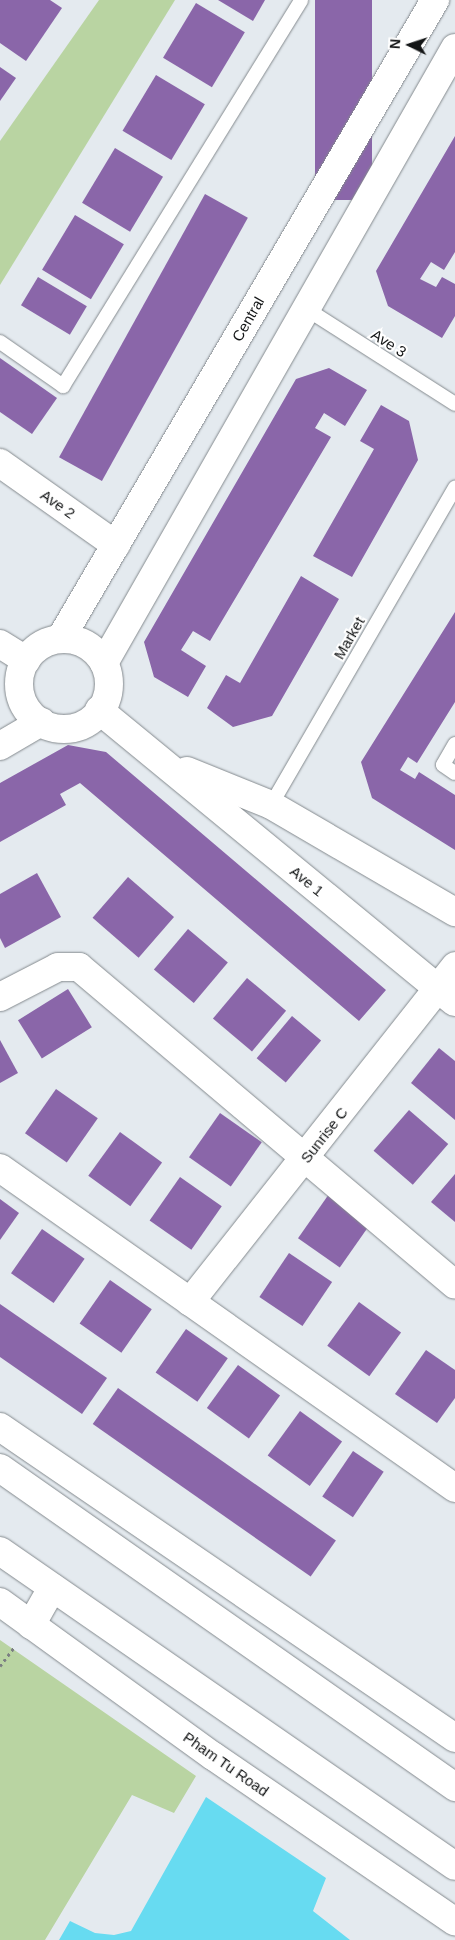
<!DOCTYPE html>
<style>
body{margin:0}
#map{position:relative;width:455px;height:1940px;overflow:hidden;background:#e4eaef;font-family:Arial,sans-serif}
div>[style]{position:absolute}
.green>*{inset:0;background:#b9d4a2}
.water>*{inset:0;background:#67dbf1}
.building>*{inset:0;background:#8a66a9;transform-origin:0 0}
.path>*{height:3px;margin-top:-1.5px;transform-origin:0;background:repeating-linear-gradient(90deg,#7b7f82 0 2.5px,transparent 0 6.5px)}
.roads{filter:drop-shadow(0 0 1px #848a8e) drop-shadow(0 0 1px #848a8e)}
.lane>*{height:14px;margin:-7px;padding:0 7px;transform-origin:7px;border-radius:7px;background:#fff}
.street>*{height:28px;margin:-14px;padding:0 14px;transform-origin:14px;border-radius:14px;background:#fff}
.street>.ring{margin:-14px;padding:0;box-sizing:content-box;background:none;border:28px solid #fff;border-radius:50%}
.secondary>*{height:28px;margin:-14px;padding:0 14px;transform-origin:14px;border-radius:14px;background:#fff}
.highway>*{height:28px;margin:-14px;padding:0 14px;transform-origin:14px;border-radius:14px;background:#fff}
span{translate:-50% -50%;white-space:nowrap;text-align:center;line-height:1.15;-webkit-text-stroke:4px #fff;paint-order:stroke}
.street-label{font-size:15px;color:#131516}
.north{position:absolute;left:385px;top:20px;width:50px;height:50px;-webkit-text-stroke:4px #fff;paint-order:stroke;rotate:274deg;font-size:14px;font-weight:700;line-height:20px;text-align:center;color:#131516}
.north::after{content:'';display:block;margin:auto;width:18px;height:22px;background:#131516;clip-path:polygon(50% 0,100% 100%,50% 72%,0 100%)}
</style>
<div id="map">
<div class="green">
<div style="clip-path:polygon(99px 0,175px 0,0 285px,0 141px)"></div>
<div style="clip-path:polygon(0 1640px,196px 1776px,174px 1813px,132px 1795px,45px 1940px,0 1940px)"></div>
</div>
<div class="water">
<div style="clip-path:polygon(206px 1797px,326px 1878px,313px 1911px,350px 1940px,59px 1940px,70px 1921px,95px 1933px,114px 1935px,131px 1931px)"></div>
</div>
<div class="building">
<div style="clip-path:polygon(0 0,50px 0,62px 8px,26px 61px,0 43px)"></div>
<div style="clip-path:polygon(218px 0,265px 0,253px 21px)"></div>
<div style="left:315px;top:0;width:57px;height:200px"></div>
<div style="left:196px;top:3px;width:57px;height:64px;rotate:31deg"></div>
<div style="clip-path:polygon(0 67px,16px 78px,0 101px)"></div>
<div style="left:156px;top:75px;width:57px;height:65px;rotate:31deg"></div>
<div style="clip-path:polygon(455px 136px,455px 252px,444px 270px,431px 262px,420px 279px,436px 287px,442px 277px,455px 284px,455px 316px,442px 338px,388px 306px,376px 271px)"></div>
<div style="left:115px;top:148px;width:56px;height:64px;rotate:31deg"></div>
<div style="left:205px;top:194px;width:49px;height:301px;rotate:29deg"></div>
<div style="left:75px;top:215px;width:57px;height:64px;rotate:31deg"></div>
<div style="left:38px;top:277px;width:57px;height:33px;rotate:31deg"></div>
<div style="clip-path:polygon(0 358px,57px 398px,32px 434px,0 412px)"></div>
<div style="clip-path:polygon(329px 368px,367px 390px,345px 426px,324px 413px,315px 428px,331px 437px,210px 641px,193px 631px,181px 650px,206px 666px,188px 697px,154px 677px,144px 642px,296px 379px)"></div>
<div style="clip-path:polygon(381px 405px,409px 421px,418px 460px,352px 577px,313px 556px,374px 449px,360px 441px)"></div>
<div style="clip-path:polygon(301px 576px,339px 599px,272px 716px,233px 727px,207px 708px,226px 675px,240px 683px)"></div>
<div style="clip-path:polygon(455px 612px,455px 702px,417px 763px,408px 757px,400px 770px,415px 779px,419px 772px,455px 795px,455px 850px,372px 798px,361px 762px)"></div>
<div style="clip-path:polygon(68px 745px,106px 752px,386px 990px,359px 1021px,80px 783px,60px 794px,66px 805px,0 842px,0 783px)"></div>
<div style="clip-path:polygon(37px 873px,61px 917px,5px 948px,0 938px,0 894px)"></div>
<div style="left:128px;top:877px;width:61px;height:54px;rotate:41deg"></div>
<div style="left:188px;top:929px;width:52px;height:53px;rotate:40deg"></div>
<div style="left:247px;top:978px;width:51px;height:53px;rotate:40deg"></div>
<div style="left:68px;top:989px;width:45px;height:59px;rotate:58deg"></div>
<div style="left:292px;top:1016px;width:38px;height:55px;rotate:40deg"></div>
<div style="clip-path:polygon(0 1040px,18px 1073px,0 1083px)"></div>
<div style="clip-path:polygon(439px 1048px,455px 1061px,455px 1120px,411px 1083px)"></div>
<div style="left:56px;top:1089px;width:51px;height:54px;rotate:35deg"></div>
<div style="left:409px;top:1110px;width:52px;height:54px;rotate:41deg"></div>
<div style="left:220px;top:1113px;width:51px;height:54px;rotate:35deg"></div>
<div style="left:120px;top:1132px;width:52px;height:54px;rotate:36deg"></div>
<div style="clip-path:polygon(455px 1174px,455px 1222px,431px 1202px)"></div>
<div style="left:180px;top:1177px;width:51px;height:53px;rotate:35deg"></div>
<div style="left:329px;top:1194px;width:51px;height:54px;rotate:35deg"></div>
<div style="clip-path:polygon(0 1199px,19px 1213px,0 1240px)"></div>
<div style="left:42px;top:1229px;width:52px;height:54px;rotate:35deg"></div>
<div style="left:289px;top:1253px;width:52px;height:53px;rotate:34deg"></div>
<div style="left:110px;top:1280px;width:51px;height:53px;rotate:35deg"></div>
<div style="left:359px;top:1302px;width:52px;height:54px;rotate:36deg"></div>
<div style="clip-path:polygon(0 1304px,107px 1378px,82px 1414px,0 1357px)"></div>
<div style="left:186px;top:1329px;width:51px;height:53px;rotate:35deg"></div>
<div style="clip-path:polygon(426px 1350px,455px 1370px,455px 1398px,437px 1423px,395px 1394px)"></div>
<div style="left:238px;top:1365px;width:52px;height:53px;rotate:36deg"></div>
<div style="left:118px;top:1388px;width:266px;height:44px;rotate:35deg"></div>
<div style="left:300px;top:1411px;width:52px;height:55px;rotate:36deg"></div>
<div style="left:353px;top:1451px;width:37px;height:55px;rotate:34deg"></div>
</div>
<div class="path">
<div style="left:0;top:1666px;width:25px;rotate:-53deg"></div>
</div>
<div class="roads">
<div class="lane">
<div style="left:305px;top:308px;width:178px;rotate:32.6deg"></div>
<div style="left:0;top:342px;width:77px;rotate:34.9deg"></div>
<div style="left:63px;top:386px;width:453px;rotate:-58.3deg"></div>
<div style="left:455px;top:744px;width:24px;rotate:120deg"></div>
<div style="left:443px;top:765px;width:14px;rotate:34deg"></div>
<div style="left:271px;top:805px;width:367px;rotate:-59.9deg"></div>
</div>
<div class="street">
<div style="left:0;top:463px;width:142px;rotate:35.3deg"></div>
<div style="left:61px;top:638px;width:740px;rotate:-59.62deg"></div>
<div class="ring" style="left:19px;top:639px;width:62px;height:62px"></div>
<div style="left:0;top:644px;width:31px;rotate:32deg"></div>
<div style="left:104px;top:663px;width:708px;rotate:-60.29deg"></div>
<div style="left:99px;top:710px;width:460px;rotate:39.4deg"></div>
<div style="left:0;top:746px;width:48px;rotate:-30.3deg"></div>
<div style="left:187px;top:771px;width:91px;rotate:22deg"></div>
<div style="left:271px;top:805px;width:213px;rotate:30.2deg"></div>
<div style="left:0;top:997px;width:65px;rotate:-27.3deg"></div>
<div style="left:58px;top:967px;width:21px"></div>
<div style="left:79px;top:967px;width:492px;rotate:40.2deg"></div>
<div style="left:0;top:1168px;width:556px;rotate:35.12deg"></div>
<div style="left:190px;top:1302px;width:428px;rotate:-51.7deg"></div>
</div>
<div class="secondary">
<div style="left:0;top:1427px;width:551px;rotate:34.35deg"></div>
<div style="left:0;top:1602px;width:263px;rotate:35.9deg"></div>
<div style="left:213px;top:1756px;width:293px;rotate:34.4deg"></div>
<div style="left:31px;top:1625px;width:43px;rotate:-60.4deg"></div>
</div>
<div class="highway">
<div style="left:0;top:1468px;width:556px;rotate:35.03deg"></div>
<div style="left:0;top:1551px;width:553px;rotate:34.7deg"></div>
</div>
</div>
<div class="street-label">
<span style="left:248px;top:319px;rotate:-60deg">Central</span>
<span style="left:389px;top:343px;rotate:33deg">Ave 3</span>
<span style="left:58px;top:504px;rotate:35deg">Ave 2</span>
<span style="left:349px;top:638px;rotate:-60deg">Market</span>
<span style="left:307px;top:881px;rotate:39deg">Ave 1</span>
<span style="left:324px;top:1135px;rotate:-52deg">Sunrise C</span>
<span style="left:226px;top:1764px;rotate:35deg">Pham Tu Road</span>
</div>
<div class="north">N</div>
</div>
